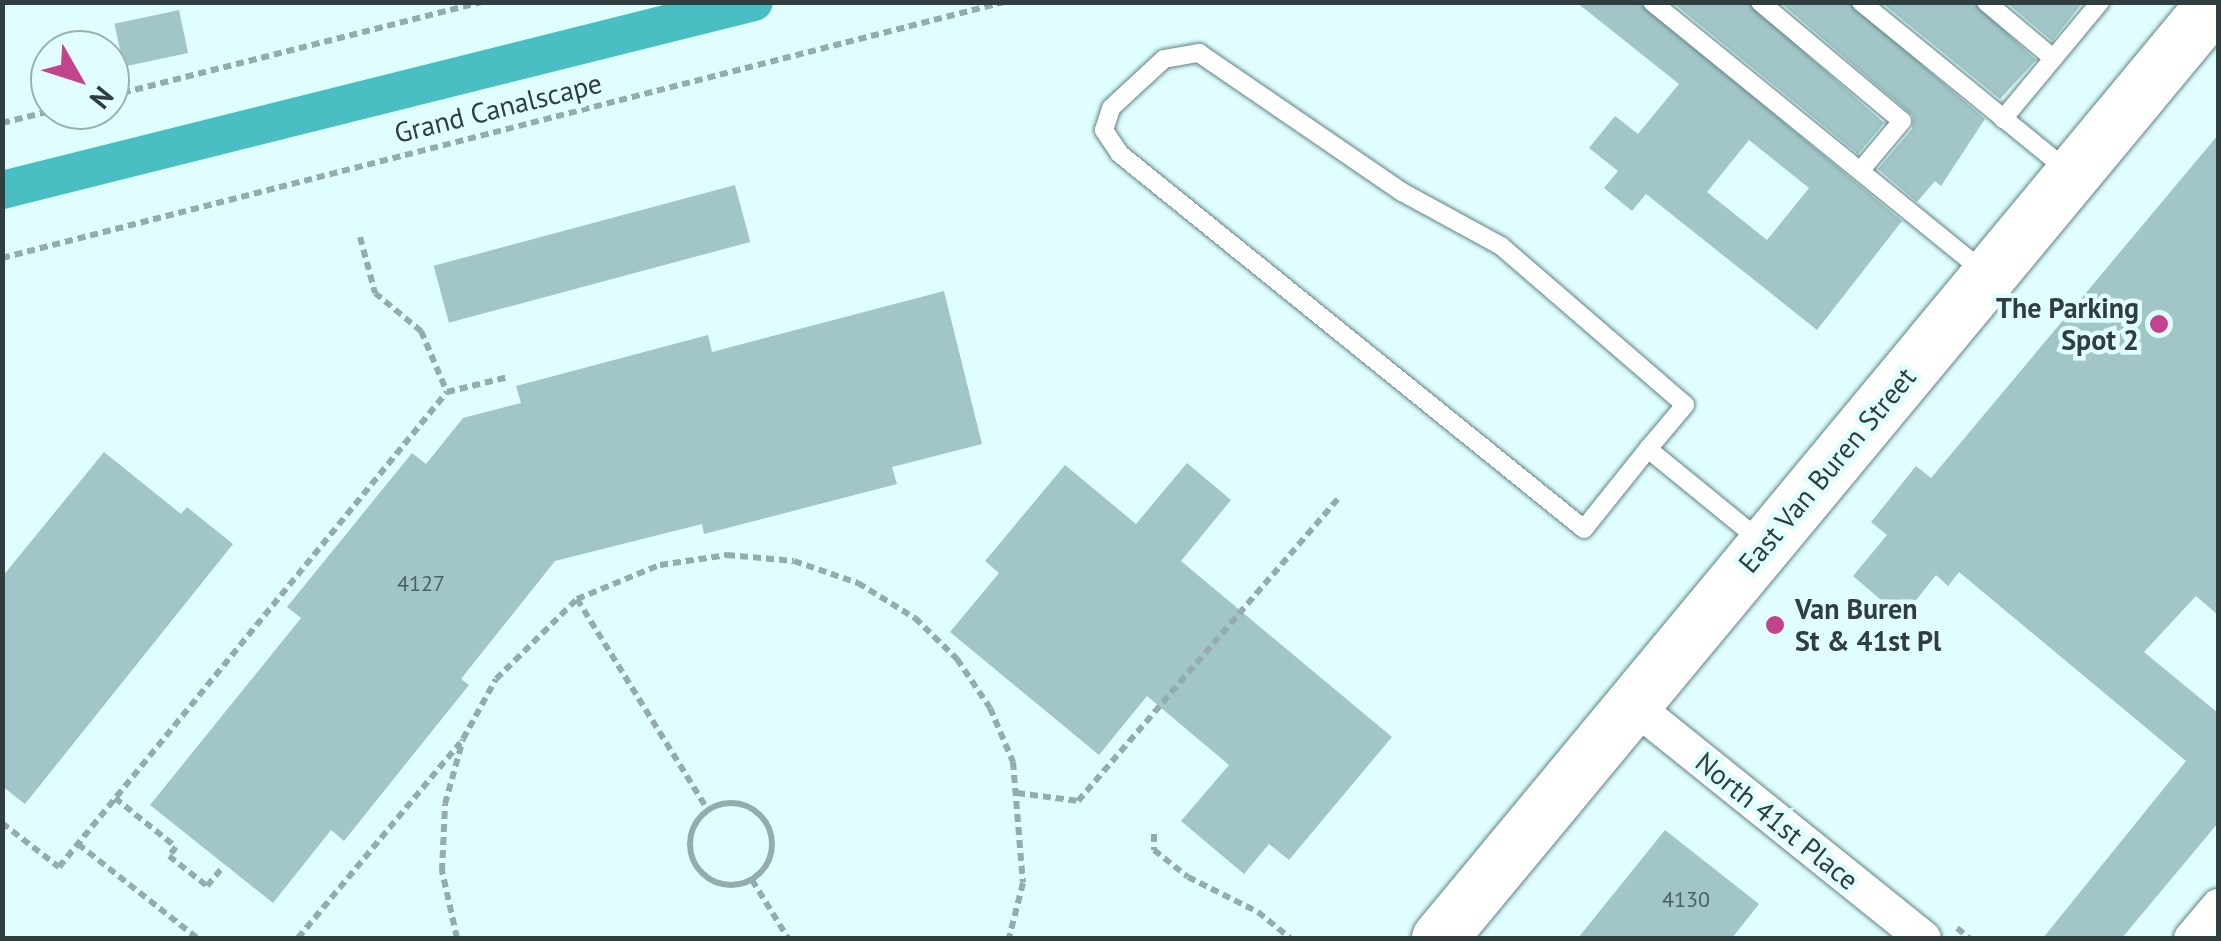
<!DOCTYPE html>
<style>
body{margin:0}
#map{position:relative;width:2221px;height:941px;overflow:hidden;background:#e0feff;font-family:"PT Sans",sans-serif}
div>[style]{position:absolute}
.canal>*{height:38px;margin:-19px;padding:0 19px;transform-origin:19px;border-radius:19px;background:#49bfc3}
.building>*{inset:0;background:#a2c6c7;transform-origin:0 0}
.path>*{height:6px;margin-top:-3px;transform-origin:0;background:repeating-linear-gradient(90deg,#94acad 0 8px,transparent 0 13px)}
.path>.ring{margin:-3px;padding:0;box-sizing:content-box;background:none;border:6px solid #94acad;border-radius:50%}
.roads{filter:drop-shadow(0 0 2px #608283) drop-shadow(0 0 2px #608283)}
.lane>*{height:18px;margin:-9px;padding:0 9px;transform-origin:9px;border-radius:9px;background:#fff}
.street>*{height:35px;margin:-17.5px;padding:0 17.5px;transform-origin:17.5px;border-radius:17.5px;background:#fff}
.primary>*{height:55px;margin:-27.5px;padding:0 27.5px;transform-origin:27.5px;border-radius:27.5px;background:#fff}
.dots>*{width:28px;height:28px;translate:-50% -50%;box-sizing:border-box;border:5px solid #e0feff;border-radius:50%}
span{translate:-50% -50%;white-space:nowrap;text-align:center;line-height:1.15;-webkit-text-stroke:9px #e0feff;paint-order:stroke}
.number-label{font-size:22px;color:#4c6061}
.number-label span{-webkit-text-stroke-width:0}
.street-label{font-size:28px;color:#303e3f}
.poi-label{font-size:28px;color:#303e3f;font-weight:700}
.right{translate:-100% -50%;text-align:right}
.left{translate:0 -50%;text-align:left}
.frame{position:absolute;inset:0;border:5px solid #303e3f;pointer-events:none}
.north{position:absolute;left:30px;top:30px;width:100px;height:100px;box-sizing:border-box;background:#e0feff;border:2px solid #9ab1b2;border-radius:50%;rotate:129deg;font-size:28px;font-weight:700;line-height:40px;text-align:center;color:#303e3f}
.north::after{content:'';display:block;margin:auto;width:35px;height:45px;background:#c3438d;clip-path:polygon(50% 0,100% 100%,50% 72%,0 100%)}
</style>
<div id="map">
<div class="canal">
<div style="left:2px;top:190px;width:775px;rotate:-14.04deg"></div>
</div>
<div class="building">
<div style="clip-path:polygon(evenodd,1576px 2px,1640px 2px,1902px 221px,1817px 330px,1646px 194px,1632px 211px,1604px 188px,1618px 171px,1589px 148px,1615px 116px,1638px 134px,1679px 84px,1576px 2px,1749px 140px,1809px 188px,1767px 240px,1707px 192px,1749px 140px)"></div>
<div style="clip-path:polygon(1672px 2px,1748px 2px,1884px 123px,1858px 154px)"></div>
<div style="clip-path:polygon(1780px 2px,1849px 2px,1985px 119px,1941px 186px,1935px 181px,1917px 202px,1878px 169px,1912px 129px,1913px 116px)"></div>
<div style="clip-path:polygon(1881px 2px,1974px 2px,2036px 60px,2000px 99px)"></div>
<div style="clip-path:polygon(2006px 2px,2083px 2px,2052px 41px)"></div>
<div style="left:179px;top:10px;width:44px;height:66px;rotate:78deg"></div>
<div style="clip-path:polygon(2218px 135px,2218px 615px,2196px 596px,2144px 652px,2218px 713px,2218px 823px,2122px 938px,2043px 938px,2186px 761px,1959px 572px,1948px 586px,1936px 575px,1902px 618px,1853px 576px,1887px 535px,1871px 522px,1916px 466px,1931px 478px)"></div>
<div style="left:735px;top:185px;width:59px;height:312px;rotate:75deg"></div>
<div style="clip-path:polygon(944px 291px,982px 444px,892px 467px,897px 484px,704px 534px,702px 524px,555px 561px,461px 679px,469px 685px,344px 841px,331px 830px,273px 903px,150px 805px,301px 618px,287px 607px,412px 453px,426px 464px,463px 418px,521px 403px,516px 386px,708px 335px,712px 352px)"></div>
<div style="clip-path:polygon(104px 452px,181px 514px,187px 507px,233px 544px,25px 804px,2px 786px,2px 577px)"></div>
<div style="clip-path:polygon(1187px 463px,1231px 500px,1181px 561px,1392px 737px,1289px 860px,1269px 844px,1244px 874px,1181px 821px,1229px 765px,1147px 696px,1099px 755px,950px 632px,999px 573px,985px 561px,1065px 465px,1136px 524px)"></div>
<div style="clip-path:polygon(1665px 830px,1759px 904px,1732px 938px,1578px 938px)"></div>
</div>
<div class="path">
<div style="left:110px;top:96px;width:384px;rotate:-14.2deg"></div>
<div style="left:2px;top:123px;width:55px;rotate:-13.8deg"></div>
<div style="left:360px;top:237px;width:58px;rotate:75deg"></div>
<div style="left:375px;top:293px;width:60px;rotate:39.6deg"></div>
<div style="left:421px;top:331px;width:66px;rotate:66.9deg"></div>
<div style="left:2px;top:258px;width:1034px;rotate:-14.33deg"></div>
<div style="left:577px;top:599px;width:247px;rotate:58.2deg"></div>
<div style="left:1017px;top:793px;width:62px;rotate:7.5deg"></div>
<div style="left:1078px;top:801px;width:402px;rotate:-49.3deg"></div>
<div style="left:115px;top:798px;width:78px;rotate:38.8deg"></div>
<div style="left:176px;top:847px;width:11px;rotate:128deg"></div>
<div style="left:169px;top:856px;width:48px;rotate:38.3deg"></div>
<div style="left:207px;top:886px;width:23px;rotate:-50deg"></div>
<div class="ring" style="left:690px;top:803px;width:76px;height:76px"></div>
<div style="left:2px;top:823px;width:72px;rotate:37.7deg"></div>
<div style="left:59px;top:867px;width:613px;rotate:-50.76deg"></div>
<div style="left:447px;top:392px;width:63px;rotate:-13.8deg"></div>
<div style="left:1154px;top:834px;width:16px;rotate:90deg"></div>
<div style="left:1154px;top:850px;width:43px;rotate:38.5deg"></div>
<div style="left:1188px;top:877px;width:78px;rotate:26.6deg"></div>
<div style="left:1258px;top:912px;width:41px;rotate:39.1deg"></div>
<div style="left:78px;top:844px;width:152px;rotate:38.3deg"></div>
<div style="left:752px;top:880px;width:68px;rotate:58.2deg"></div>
<div style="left:1957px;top:928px;width:16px;rotate:40deg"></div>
<div style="left:298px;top:938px;width:254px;rotate:-50.3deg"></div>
<div style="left:457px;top:938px;width:69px;rotate:-102.6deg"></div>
<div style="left:442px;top:871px;width:67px;rotate:-87.4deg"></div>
<div style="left:445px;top:804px;width:67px;rotate:-74.5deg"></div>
<div style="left:463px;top:739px;width:68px;rotate:-61.2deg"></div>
<div style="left:496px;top:679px;width:114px;rotate:-44.6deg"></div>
<div style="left:577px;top:599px;width:90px;rotate:-22.3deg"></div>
<div style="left:660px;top:565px;width:68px;rotate:-8.5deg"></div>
<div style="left:727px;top:555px;width:67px;rotate:5.1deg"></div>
<div style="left:794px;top:561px;width:68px;rotate:19deg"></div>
<div style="left:858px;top:583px;width:67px;rotate:31.6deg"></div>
<div style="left:915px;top:618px;width:59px;rotate:44.3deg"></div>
<div style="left:957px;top:659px;width:59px;rotate:56deg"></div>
<div style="left:990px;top:708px;width:59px;rotate:66.9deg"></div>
<div style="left:1013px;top:762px;width:121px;rotate:85.3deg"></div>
<div style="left:1023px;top:883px;width:57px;rotate:104.3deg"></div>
</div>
<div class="roads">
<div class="lane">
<div style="left:1652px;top:2px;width:428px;rotate:39.1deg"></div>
<div style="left:1760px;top:2px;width:185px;rotate:40deg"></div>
<div style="left:1902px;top:121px;width:64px;rotate:129.9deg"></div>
<div style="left:1861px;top:2px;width:267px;rotate:39.2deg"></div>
<div style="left:1986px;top:2px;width:87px;rotate:39.9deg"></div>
<div style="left:2003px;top:119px;width:152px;rotate:-50.3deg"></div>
<div style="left:1648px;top:449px;width:102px;rotate:128.7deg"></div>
<div style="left:1584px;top:529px;width:597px;rotate:-141.06deg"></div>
<div style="left:1120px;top:154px;width:29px;rotate:-124deg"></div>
<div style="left:1104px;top:130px;width:23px;rotate:-72deg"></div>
<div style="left:1111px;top:108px;width:72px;rotate:-42.8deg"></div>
<div style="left:1164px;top:59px;width:36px;rotate:-10deg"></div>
<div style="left:1199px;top:53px;width:246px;rotate:34.4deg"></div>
<div style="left:1402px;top:192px;width:113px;rotate:28.6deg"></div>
<div style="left:1501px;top:246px;width:243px;rotate:40.8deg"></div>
<div style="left:1685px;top:405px;width:57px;rotate:130.1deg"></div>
<div style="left:1648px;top:449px;width:146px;rotate:39.2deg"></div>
</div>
<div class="street">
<div style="left:1632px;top:704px;width:373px;rotate:38.8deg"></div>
<div style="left:2191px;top:938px;width:42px;rotate:-49.8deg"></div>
</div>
<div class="primary">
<div style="left:1439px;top:938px;width:1216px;rotate:-50.34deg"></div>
</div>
</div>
<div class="dots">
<div style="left:2159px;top:324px;background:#c3438d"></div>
<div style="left:1775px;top:625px;background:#c3438d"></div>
</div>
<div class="number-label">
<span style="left:421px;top:584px">4127</span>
<span style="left:1686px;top:900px">4130</span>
</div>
<div class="street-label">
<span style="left:498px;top:108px;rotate:-14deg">Grand Canalscape</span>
<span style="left:1827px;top:470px;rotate:-50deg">East Van Buren Street</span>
<span style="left:1777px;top:821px;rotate:39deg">North 41st Place</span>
</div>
<div class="poi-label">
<span class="right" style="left:2139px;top:324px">The Parking<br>Spot 2</span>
<span class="left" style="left:1795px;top:625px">Van Buren<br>St &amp; 41st Pl</span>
</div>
<div class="frame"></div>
<div class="north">N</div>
</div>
